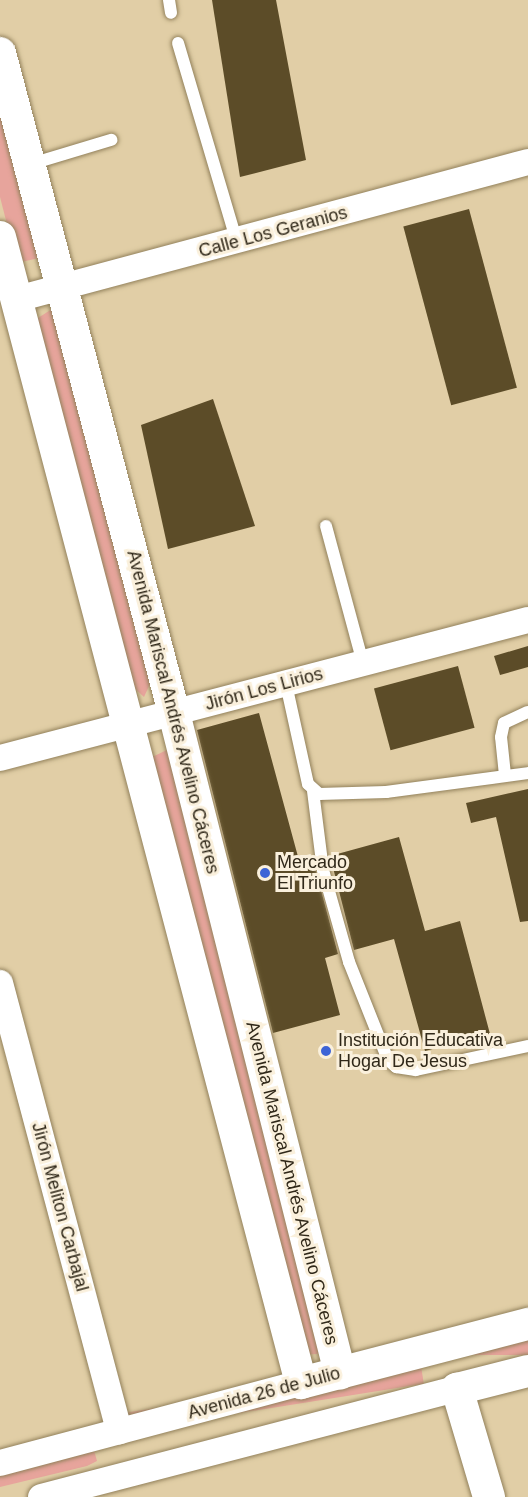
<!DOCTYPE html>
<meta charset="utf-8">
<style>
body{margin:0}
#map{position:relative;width:528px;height:1497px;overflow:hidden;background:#e1cea6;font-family:Helvetica,sans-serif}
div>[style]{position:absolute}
.green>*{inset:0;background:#e7a49c;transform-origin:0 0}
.building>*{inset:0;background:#5c4c28;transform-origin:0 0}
.roads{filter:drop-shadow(0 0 2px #92815b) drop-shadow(0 0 2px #92815b)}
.service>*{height:12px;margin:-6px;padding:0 6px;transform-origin:6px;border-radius:6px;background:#fff}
.minor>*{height:26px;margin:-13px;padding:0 13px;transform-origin:13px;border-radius:13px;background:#fff}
.tertiary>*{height:32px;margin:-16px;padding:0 16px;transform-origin:16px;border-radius:16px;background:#fff}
.dots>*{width:16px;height:16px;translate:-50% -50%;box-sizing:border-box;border:3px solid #faf0dc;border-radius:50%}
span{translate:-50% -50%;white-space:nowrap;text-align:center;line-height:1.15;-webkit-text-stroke:6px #faf0dc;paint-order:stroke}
.street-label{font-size:18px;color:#302819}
.poi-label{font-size:18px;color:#302819}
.left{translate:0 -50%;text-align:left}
</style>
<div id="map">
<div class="green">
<div style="clip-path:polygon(0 105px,39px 258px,17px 263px,0 197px)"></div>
<div style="clip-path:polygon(52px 309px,150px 684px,144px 697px,132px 686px,37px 331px,38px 318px)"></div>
<div style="clip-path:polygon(167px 750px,178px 760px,326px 1347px,317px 1354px,298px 1355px,152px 757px)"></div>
<div style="left:528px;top:1333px;width:22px;height:64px;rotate:90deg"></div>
<div style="left:421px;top:1366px;width:18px;height:307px;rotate:81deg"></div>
<div style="clip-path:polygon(92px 1443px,97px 1461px,87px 1466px,0 1487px,0 1469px)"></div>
</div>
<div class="building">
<div style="clip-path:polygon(212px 0,276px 0,306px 160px,240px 177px)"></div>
<div style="left:469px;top:209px;width:185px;height:68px;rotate:75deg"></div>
<div style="clip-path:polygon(213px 399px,255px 526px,168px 549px,141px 425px)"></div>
<div style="clip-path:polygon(528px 646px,528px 667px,500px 675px,494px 656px)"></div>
<div style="left:458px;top:666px;width:64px;height:87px;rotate:75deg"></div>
<div style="clip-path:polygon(259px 713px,300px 864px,313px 860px,338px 954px,325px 958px,340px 1015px,273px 1033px,197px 730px)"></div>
<div style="clip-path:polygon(528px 789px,528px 921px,520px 922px,496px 817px,471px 823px,466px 803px)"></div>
<div style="clip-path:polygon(399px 837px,425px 931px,460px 921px,490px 1034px,425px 1051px,394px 939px,354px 950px,330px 856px)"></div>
</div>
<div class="roads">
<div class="service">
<div style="left:169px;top:0;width:13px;rotate:81deg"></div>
<div style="left:178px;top:43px;width:208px;rotate:73.5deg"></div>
<div style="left:31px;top:164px;width:84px;rotate:-16.7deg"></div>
<div style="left:326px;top:526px;width:142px;rotate:74.9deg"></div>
<div style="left:286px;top:684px;width:102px;rotate:77.6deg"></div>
<div style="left:308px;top:784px;width:15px;rotate:42deg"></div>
<div style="left:319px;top:794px;width:67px;rotate:-1.7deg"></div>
<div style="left:386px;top:792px;width:143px;rotate:-7.6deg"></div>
<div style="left:505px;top:775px;width:38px;rotate:-96deg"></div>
<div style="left:501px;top:737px;width:14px;rotate:-78deg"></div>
<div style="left:504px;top:723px;width:26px;rotate:-25deg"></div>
<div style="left:313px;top:791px;width:80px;rotate:82.8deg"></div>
<div style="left:323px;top:870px;width:96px;rotate:74.2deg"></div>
<div style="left:349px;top:962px;width:105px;rotate:68.3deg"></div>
<div style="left:388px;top:1060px;width:11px;rotate:41deg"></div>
<div style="left:396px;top:1067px;width:20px;rotate:9deg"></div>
<div style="left:416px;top:1070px;width:115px;rotate:-12.1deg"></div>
</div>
<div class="minor">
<div style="left:17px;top:299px;width:529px;rotate:-15.01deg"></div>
<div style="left:0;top:758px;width:546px;rotate:-14.65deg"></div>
<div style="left:0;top:983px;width:464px;rotate:75.1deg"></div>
<div style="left:0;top:1463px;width:311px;rotate:-14.9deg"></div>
<div style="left:41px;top:1497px;width:430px;rotate:-14.6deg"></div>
</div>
<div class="tertiary">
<div style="left:0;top:53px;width:683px;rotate:75.23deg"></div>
<div style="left:174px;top:713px;width:681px;rotate:75.88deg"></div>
<div style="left:0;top:237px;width:1185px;rotate:75.28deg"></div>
<div style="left:301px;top:1383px;width:235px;rotate:-14.6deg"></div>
<div style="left:489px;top:1497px;width:113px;rotate:-106.5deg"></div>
<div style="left:457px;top:1389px;width:73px;rotate:-14.2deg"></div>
</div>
</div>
<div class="dots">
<div style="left:265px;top:873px;background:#3d64d6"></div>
<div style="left:326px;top:1051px;background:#3d64d6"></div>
</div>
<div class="street-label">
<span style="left:273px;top:232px;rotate:-15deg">Calle Los Geranios</span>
<span style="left:264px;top:689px;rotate:-15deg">Jirón Los Lirios</span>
<span style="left:173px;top:712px;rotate:76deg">Avenida Mariscal Andrés Avelino Cáceres</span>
<span style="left:292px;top:1183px;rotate:76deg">Avenida Mariscal Andrés Avelino Cáceres</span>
<span style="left:60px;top:1207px;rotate:75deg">Jirón Meliton Carbajal</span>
<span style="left:264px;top:1393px;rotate:-15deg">Avenida 26 de Julio</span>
</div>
<div class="poi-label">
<span class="left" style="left:277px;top:873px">Mercado<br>El Triunfo</span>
<span class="left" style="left:338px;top:1051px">Institución Educativa<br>Hogar De Jesus</span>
</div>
</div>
